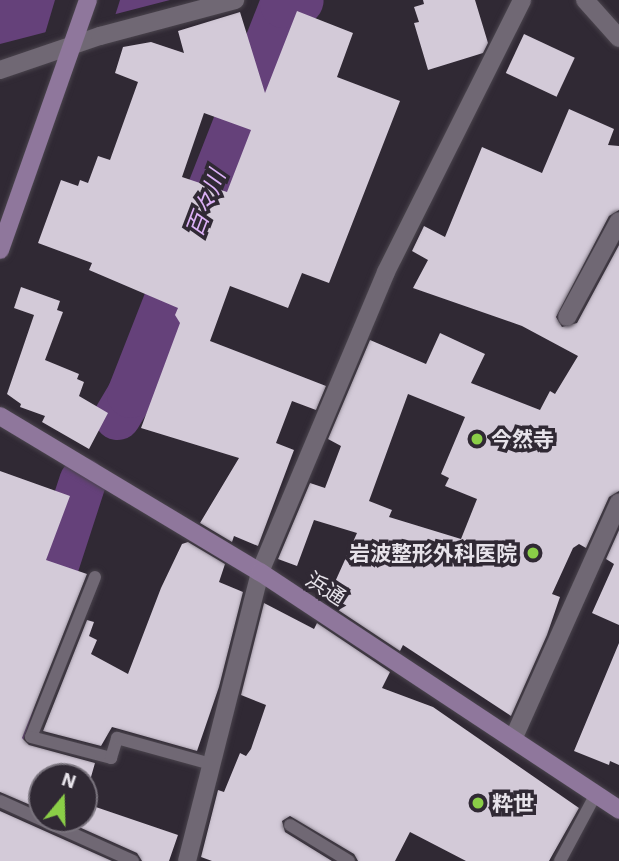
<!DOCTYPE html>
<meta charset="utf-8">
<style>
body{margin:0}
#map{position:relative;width:619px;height:861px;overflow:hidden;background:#302934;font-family:"IBM Plex Sans","Noto Sans JP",sans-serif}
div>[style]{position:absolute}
.water>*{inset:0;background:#65417a}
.pier>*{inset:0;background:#302934}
.river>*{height:47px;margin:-23.5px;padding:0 23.5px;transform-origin:23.5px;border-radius:23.5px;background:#65417a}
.building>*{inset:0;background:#d3cad8;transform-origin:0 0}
.roads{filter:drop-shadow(0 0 2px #4a444d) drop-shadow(0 0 2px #4a444d)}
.lane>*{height:12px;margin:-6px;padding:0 6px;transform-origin:6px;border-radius:6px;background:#706874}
.street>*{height:18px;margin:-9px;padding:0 9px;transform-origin:9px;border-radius:9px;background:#706874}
.secondary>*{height:18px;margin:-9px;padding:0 9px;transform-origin:9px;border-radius:9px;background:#8f779c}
.dots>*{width:19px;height:19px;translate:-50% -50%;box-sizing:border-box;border:4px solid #302934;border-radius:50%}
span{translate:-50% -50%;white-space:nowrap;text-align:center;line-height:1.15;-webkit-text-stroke:7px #302934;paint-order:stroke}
.poi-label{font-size:21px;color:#e7e3ea;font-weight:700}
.left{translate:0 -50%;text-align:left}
.right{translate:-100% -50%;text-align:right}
.street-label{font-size:21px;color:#e7e3ea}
.water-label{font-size:23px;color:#dcb1f6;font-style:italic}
.north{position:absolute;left:28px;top:763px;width:70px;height:70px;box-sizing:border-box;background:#302934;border:2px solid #79737d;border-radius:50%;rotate:19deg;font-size:19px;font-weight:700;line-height:28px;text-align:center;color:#e7e3ea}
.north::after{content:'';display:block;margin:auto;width:24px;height:32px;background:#8ace47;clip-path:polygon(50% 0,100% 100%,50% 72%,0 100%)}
</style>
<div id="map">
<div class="water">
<div style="clip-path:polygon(0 0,170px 0,0 44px)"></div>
</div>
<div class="pier">
<div style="clip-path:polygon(55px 0,120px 0,114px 19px,44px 37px)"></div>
</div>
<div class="river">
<div style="left:117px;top:416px;width:26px;rotate:-59deg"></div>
<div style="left:130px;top:394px;width:419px;rotate:-68.6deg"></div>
<div style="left:283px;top:4px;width:17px;rotate:-13deg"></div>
<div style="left:0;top:734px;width:266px;rotate:-72deg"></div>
</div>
<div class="building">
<div style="clip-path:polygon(423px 0,475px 0,488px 43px,483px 53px,428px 70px,414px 23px,419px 22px,414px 7px,424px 4px)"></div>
<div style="clip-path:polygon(evenodd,297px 11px,353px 33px,337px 77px,400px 101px,329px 283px,302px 273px,288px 308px,230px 286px,210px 341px,326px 386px,316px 410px,292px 401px,276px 443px,294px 450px,258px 546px,234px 536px,232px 542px,200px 523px,239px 458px,141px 428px,180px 323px,175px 315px,178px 308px,89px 270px,92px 263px,38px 243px,61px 180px,78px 186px,80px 180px,88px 183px,98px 156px,110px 160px,138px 82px,115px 73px,123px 47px,151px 42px,184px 53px,178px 31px,240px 12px,265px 93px,297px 11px,204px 113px,251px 130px,227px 192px,182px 177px,204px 113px)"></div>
<div style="left:524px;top:34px;width:56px;height:43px;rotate:25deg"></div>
<div style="clip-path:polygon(evenodd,569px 109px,614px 129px,608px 145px,619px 146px,619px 210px,609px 216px,556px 317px,562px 327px,577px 323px,619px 245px,619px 491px,609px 497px,586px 548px,579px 544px,573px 548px,552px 594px,560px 597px,547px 635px,511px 716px,403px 645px,400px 651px,326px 602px,357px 533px,314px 520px,297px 566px,278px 559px,310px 483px,325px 488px,341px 446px,328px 439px,370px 340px,426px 364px,440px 333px,485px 354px,471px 383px,540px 410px,550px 391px,555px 394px,578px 356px,522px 326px,413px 288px,428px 260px,412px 251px,424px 226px,445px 237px,482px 147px,542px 173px,569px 109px,408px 394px,465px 417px,441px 474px,449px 478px,445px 486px,477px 499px,461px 539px,389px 517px,392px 510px,369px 501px,408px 394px)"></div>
<div style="clip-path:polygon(21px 287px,60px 301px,57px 310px,63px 312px,45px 360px,79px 374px,77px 379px,84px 382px,79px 396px,108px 413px,89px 449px,42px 422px,45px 416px,20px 407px,21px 404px,7px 394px,34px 315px,14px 308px)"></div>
<div style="clip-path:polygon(0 471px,70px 496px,46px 560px,87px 574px,22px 738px,29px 745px,95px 763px,91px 777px,42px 777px,42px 810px,0 792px)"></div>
<div style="clip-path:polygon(619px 530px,619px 625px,592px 613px,614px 564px,606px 559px)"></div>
<div style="clip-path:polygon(188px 542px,225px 564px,219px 582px,243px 592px,219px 687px,197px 751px,112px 727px,101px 746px,43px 731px,87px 620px,94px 622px,89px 636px,97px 640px,91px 654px,128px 674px,161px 588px,182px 544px)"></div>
<div style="clip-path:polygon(264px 603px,314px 629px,317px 623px,390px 672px,382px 688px,433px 707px,579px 808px,549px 861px,466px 861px,410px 832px,395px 861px,358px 861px,354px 854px,290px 816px,282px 821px,285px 832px,332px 861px,212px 861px,201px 857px,218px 790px,224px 792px,240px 753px,246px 756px,251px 749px,266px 705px,241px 695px)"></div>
<div style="clip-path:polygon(619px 643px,619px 765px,610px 761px,609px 765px,574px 751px)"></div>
<div style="clip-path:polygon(84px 803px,178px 835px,169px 861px,142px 861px,137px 853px,61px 819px,84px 819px)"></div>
<div style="clip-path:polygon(0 811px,112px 861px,0 861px)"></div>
</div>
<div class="roads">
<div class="lane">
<div style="left:95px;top:577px;width:172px;rotate:111.8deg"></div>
<div style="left:31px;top:737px;width:83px;rotate:14.7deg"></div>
<div style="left:111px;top:758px;width:21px;rotate:-73deg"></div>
<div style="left:117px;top:738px;width:98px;rotate:15.5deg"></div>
<div style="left:0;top:801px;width:146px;rotate:24.3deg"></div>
<div style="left:290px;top:825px;width:69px;rotate:31.4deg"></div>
<div style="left:560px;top:861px;width:76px;rotate:-61.8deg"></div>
</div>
<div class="street">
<div style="left:585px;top:0;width:51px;rotate:48.2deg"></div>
<div style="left:0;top:70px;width:106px;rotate:-18.8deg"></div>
<div style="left:100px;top:36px;width:140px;rotate:-14.9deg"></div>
<div style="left:567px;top:317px;width:109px;rotate:-61.6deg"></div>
<div style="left:514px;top:737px;width:257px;rotate:-65.9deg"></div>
<div style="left:187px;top:861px;width:298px;rotate:-75.8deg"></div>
<div style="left:260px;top:572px;width:325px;rotate:-67.2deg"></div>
<div style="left:386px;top:272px;width:304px;rotate:-63.4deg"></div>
</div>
<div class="secondary">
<div style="left:0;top:250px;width:265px;rotate:-70.6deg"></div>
<div style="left:0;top:416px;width:303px;rotate:31deg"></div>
<div style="left:260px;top:572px;width:431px;rotate:33.5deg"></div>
</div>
</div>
<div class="dots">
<div style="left:477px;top:439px;background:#8ace47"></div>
<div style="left:533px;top:553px;background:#8ace47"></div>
<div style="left:478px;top:803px;background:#8ace47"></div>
</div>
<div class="poi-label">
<span class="left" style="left:491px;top:439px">今然寺</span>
<span class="right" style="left:517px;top:553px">岩波整形外科医院</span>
<span class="left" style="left:492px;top:803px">粋世</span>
</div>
<div class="street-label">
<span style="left:326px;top:588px;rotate:33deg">浜通</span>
</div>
<div class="water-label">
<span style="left:205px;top:203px;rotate:-69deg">百々川</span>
</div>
<div class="north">N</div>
</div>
